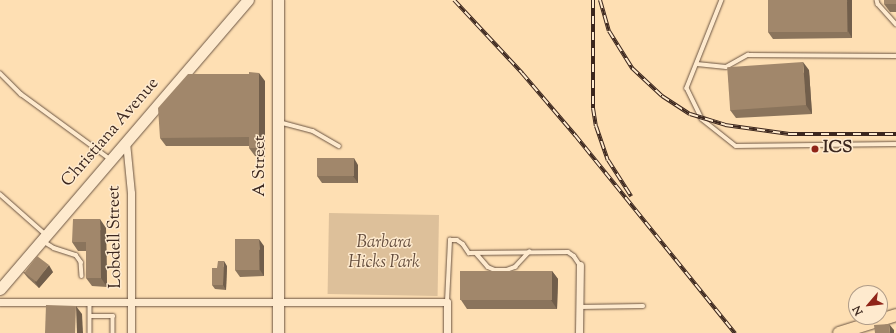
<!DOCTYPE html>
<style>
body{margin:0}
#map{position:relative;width:896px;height:333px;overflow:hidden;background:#fedfb3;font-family:"Sorts Mill Goudy",serif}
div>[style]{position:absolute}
.green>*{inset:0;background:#ddc09a;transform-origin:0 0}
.roads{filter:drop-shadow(0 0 1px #6c5543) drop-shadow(0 0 1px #6c5543)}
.lane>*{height:3.5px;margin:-1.75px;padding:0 1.75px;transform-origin:1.75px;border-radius:1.75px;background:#feeace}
.street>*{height:7px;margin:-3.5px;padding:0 3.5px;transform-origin:3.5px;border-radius:3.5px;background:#feeace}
.secondary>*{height:11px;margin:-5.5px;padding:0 5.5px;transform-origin:5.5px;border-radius:5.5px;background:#feeace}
.primary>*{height:12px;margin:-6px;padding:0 6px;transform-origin:6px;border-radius:6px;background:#fedfb3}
.rail>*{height:4px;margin-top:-2px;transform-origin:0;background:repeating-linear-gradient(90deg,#feeace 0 8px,#3c271e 0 16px);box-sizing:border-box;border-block:1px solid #3c271e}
.wall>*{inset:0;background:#8a745c}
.shaded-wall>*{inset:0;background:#715e4b}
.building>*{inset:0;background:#a1876b;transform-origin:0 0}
.dots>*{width:11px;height:11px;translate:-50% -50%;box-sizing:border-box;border:2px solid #feeace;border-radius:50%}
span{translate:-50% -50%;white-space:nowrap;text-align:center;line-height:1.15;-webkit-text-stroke:3px #feeace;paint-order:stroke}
.street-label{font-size:17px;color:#3c271e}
.poi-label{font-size:17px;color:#3c271e;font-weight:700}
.left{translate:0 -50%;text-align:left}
.park-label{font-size:17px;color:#644d3d;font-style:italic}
.north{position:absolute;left:848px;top:285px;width:40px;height:40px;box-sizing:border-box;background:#feeace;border:1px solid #b09c88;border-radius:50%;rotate:242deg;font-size:11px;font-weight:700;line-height:16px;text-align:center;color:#3c271e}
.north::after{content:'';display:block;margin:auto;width:14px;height:18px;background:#8f2418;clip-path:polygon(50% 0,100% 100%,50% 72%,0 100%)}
</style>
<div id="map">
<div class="green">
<div style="left:329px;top:213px;width:110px;height:81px;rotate:1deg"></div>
</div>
<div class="roads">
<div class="lane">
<div style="left:722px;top:0;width:95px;rotate:111.7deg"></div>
<div style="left:687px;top:88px;width:34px;rotate:64deg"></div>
<div style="left:702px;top:119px;width:43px;rotate:38.5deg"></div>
<div style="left:736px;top:146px;width:160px;rotate:-0.7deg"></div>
<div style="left:877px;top:0;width:4px;rotate:76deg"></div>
<div style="left:878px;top:4px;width:27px;rotate:48deg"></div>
<div style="left:697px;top:64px;width:29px;rotate:6deg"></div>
<div style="left:726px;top:67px;width:25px;rotate:-29deg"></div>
<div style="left:748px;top:55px;width:148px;rotate:0.4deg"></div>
<div style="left:0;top:73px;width:30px;rotate:45deg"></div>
<div style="left:21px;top:94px;width:110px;rotate:36.1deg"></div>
<div style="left:279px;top:122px;width:35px;rotate:15deg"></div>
<div style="left:313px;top:131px;width:30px;rotate:30deg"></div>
<div style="left:0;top:194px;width:60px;rotate:41.6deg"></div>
<div style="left:43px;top:241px;width:13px;rotate:32deg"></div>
<div style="left:54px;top:248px;width:23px;rotate:18deg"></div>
<div style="left:76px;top:255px;width:9px;rotate:54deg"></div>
<div style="left:81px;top:262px;width:14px;rotate:86deg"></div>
<div style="left:476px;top:253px;width:18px;rotate:49deg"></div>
<div style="left:488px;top:267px;width:8px;rotate:23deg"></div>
<div style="left:495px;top:270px;width:12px"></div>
<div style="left:507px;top:270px;width:9px;rotate:-21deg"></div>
<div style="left:515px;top:267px;width:21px;rotate:-47deg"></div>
<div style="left:447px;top:302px;width:62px;rotate:-87.2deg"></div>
<div style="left:450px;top:240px;width:7px"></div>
<div style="left:457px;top:240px;width:7px;rotate:34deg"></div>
<div style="left:463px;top:244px;width:11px;rotate:56deg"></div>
<div style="left:469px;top:253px;width:99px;rotate:-0.6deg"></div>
<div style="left:568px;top:252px;width:7px;rotate:34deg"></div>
<div style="left:574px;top:256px;width:11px;rotate:56deg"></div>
<div style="left:90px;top:303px;width:30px;rotate:90deg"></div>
<div style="left:579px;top:307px;width:64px;rotate:-0.9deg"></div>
<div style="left:90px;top:316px;width:23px"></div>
<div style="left:113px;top:316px;width:17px;rotate:90deg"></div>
</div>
<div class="street">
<div style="left:126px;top:142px;width:51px;rotate:84.4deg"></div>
<div style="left:131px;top:193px;width:140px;rotate:90deg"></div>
<div style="left:0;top:302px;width:447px"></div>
<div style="left:447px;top:302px;width:31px;rotate:90deg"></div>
<div style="left:579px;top:333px;width:68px;rotate:-89.2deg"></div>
</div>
<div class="secondary">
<div style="left:278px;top:0;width:333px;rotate:90deg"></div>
<div style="left:0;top:289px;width:381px;rotate:-49.4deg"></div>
</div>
<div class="primary">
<div style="left:839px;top:333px;width:60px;rotate:-17.5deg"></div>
</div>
</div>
<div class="rail">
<div style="left:454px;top:0;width:100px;rotate:47deg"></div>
<div style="left:522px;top:73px;width:82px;rotate:49.5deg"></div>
<div style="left:575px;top:135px;width:255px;rotate:51.1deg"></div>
<div style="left:593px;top:0;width:108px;rotate:90deg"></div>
<div style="left:593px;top:108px;width:18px;rotate:81deg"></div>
<div style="left:596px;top:126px;width:36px;rotate:71deg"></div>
<div style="left:608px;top:160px;width:43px;rotate:57.4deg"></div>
<div style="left:600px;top:0;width:32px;rotate:74deg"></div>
<div style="left:609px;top:31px;width:44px;rotate:58.1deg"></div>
<div style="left:632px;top:68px;width:41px;rotate:43deg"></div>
<div style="left:662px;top:96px;width:33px;rotate:33deg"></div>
<div style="left:690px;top:114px;width:37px;rotate:17deg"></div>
<div style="left:725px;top:125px;width:65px;rotate:8deg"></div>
<div style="left:789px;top:134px;width:107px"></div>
</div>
<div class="wall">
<div style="clip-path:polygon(852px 0,852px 38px,773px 39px,768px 32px)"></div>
<div style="clip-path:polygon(896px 0,896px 12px,890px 12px,884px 4px)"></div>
<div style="clip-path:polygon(809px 70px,812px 114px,736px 118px,730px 110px)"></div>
<div style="clip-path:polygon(265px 81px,265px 157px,255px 156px,249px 148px,249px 146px,166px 146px,160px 138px)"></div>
<div style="clip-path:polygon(358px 165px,358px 183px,322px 183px,317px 176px)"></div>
<div style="clip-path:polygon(106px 228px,107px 287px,92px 286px,86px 278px,86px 251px,78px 251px,72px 242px)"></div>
<div style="clip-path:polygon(264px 246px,264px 276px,240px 277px,235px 270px)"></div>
<div style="clip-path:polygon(227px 266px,226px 290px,215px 289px,212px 285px,217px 268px)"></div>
<div style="clip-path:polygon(552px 271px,558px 279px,557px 309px,467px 309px,461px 300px)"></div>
<div style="clip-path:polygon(23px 272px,53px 272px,39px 288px,28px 278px)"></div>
</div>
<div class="shaded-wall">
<div style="clip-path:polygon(847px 0,852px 0,852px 38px,848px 31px)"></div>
<div style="clip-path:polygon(803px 62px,809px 70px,812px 114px,806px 105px)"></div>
<div style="clip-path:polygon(259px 73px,265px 81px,265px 157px,259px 148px)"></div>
<div style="clip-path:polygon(354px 158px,358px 165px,358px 183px,353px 176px)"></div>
<div style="clip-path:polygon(100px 219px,106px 228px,107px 287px,101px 278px)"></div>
<div style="clip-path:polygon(259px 239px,264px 246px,264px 276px,260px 270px)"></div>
<div style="clip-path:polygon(224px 261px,227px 266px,226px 290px,223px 285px)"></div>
<div style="clip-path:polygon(49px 265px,53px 272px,39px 288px,35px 282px)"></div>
<div style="clip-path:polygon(552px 271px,558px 279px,557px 309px,551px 300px)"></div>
<div style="clip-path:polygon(76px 306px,82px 314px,83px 333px,77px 333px)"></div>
<div style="clip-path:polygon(889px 324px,894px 330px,894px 333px,890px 333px)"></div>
</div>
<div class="building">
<div style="left:768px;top:0;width:79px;height:32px"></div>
<div style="left:884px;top:0;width:12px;height:4px"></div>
<div style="left:803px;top:62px;width:43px;height:76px;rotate:86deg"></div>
<div style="clip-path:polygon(249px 72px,259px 73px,259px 148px,249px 148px,249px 137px,160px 138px,158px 108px,188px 74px,249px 74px)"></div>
<div style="left:317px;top:158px;width:37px;height:18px"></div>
<div style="clip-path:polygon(73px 219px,100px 219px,101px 278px,86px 278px,86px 242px,72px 242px)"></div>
<div style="left:235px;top:239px;width:24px;height:31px"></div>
<div style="left:37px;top:256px;width:15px;height:21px;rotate:37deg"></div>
<div style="clip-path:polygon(218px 261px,224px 261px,223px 285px,212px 285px,212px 268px,217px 268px)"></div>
<div style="left:460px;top:271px;width:92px;height:29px"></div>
<div style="left:46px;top:305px;width:30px;height:28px;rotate:2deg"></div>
<div style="clip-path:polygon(889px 324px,890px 333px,875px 333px,874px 325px)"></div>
</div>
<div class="dots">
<div style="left:815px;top:149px;background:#8f2418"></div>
</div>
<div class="street-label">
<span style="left:111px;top:133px;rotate:-49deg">Christiana Avenue</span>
<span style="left:261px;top:166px;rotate:-90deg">A Street</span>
<span style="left:116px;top:237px;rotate:-91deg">Lobdell Street</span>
</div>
<div class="poi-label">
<span class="left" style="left:823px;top:149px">ICS</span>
</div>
<div class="park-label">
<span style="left:384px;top:254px">Barbara<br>Hicks Park</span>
</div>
<div class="north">N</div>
</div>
